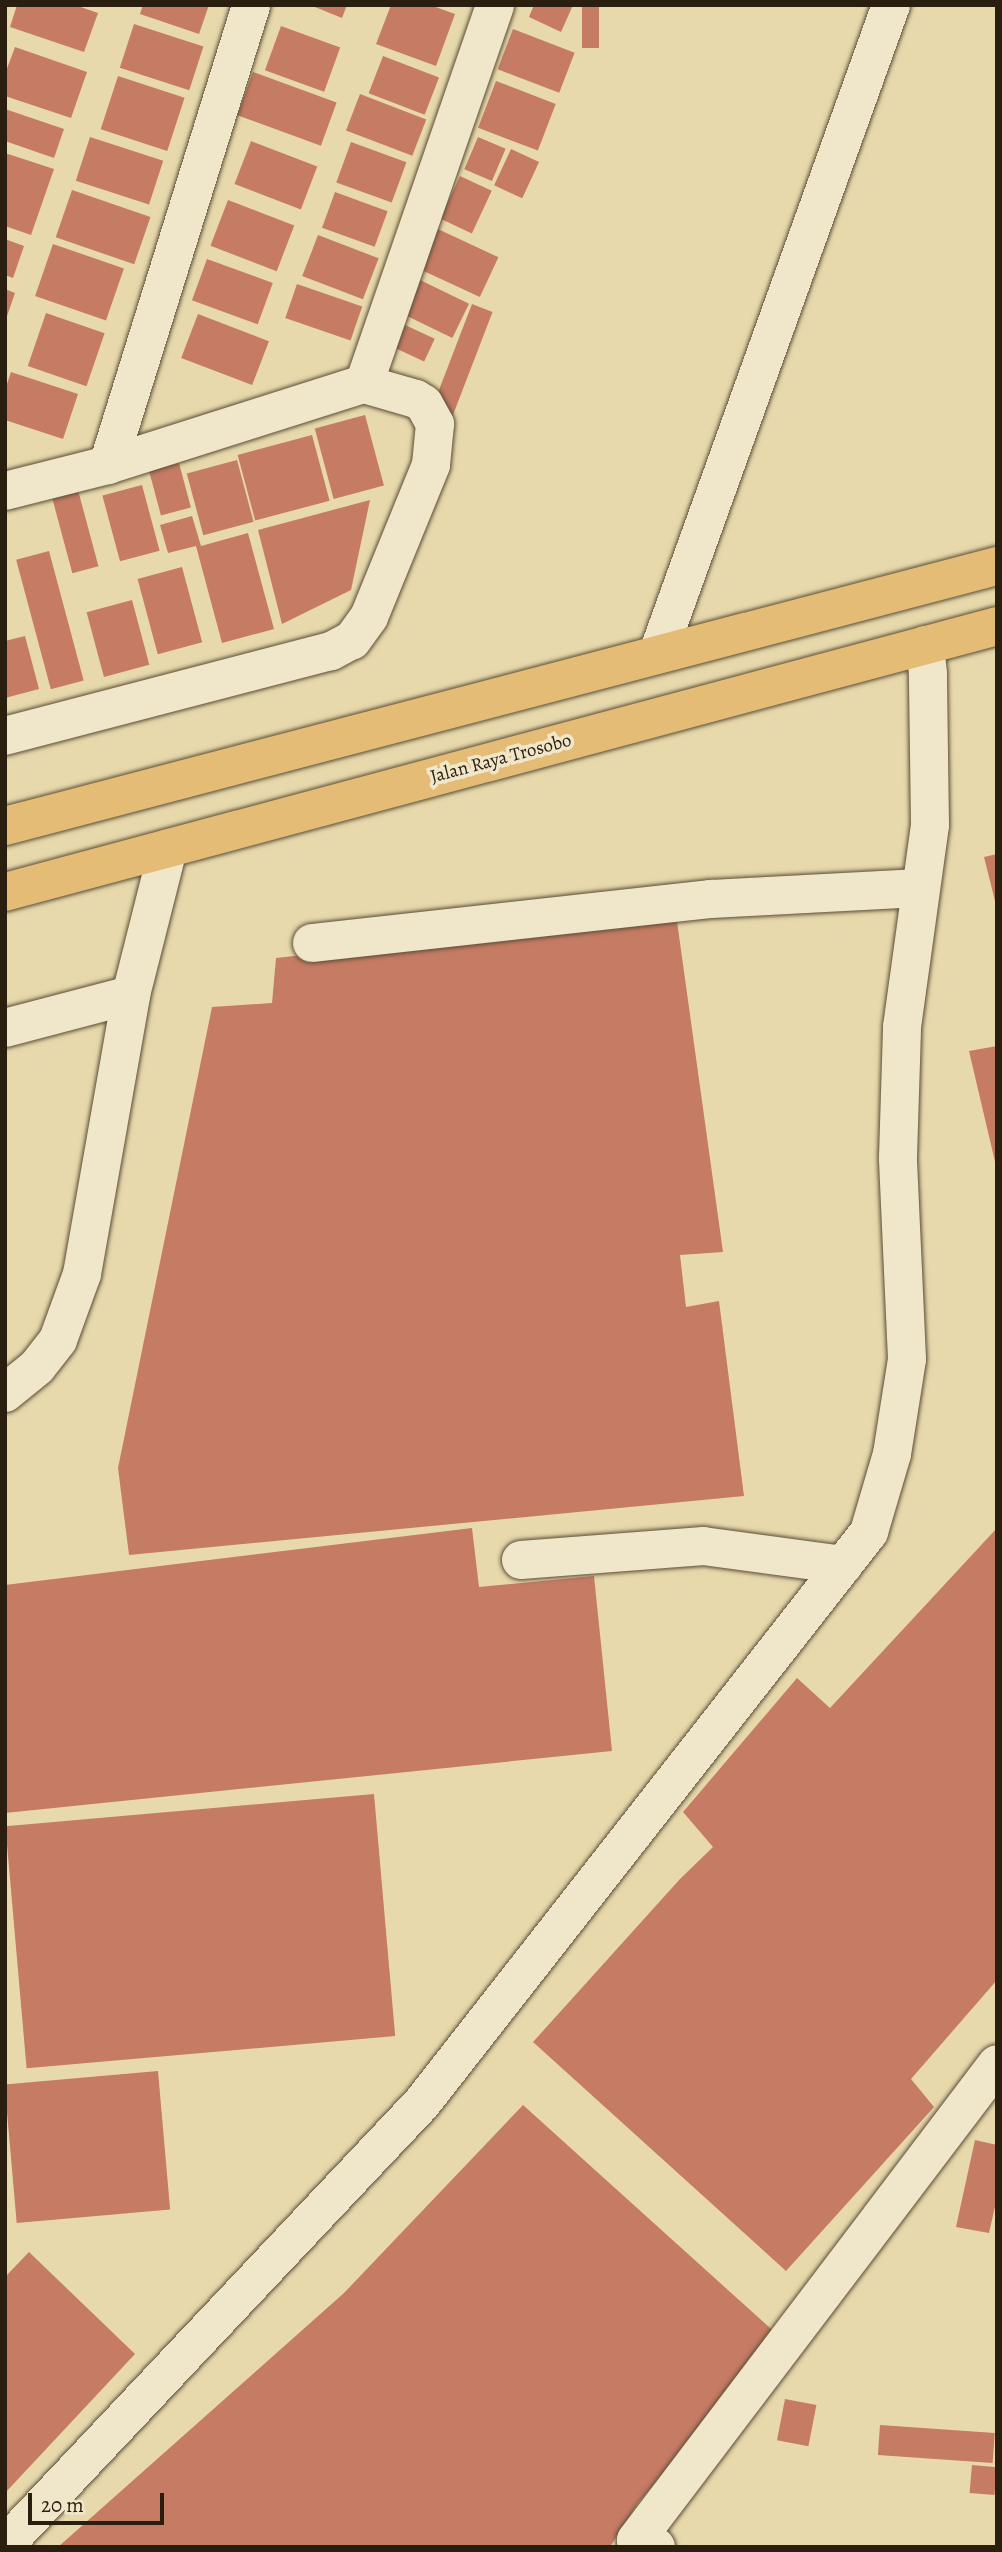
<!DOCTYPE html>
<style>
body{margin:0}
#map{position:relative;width:1002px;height:2552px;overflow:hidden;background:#e8d9ac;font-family:Alegreya,serif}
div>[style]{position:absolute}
.building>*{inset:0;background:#c67b64;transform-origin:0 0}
.roads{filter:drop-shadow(0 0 2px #5a4d36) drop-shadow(0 0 2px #5a4d36)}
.minor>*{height:38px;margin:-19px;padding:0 19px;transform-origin:19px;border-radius:19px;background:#f0e6c9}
.highway>*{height:38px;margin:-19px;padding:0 19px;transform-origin:19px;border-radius:19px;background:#e4bc76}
span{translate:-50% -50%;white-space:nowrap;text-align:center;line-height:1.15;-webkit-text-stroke:7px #f0e6c9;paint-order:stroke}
.street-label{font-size:19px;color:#2a1e0f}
.frame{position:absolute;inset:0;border:7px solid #2a1e0f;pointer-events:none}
.scale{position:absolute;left:28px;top:2493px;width:136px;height:32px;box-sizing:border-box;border:4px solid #2a1e0f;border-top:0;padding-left:9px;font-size:21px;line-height:24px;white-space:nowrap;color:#2a1e0f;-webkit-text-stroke:5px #f0e6c9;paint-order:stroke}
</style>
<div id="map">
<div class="building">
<div style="clip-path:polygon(17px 5px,75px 5px,98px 13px,84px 52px,10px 27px)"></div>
<div style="clip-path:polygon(143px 5px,209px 5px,199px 34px,140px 14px)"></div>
<div style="clip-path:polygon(310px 5px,347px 5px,342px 18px)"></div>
<div style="clip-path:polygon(391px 5px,430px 5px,455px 14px,436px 66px,376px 44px)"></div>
<div style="clip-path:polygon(534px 5px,573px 5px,561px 32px,529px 17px)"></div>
<div style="left:582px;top:5px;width:17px;height:43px"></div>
<div style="left:134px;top:24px;width:73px;height:46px;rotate:18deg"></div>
<div style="left:281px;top:26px;width:63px;height:47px;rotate:20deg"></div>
<div style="left:513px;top:29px;width:66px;height:43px;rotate:21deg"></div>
<div style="clip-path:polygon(15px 47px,87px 72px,71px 118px,5px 96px,5px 74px)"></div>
<div style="left:383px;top:56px;width:60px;height:40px;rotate:21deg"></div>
<div style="left:253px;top:72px;width:89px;height:46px;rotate:20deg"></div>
<div style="left:118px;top:76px;width:70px;height:56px;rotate:18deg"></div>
<div style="left:496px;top:81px;width:64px;height:50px;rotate:21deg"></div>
<div style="left:360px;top:94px;width:71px;height:39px;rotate:21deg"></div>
<div style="clip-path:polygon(5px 109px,64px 129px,54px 158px,5px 141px)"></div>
<div style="left:90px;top:137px;width:77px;height:46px;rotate:18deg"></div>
<div style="left:478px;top:137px;width:30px;height:35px;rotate:23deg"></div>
<div style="left:251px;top:141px;width:71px;height:46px;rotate:21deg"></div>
<div style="left:351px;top:142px;width:59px;height:43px;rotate:20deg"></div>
<div style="left:511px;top:149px;width:31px;height:40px;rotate:25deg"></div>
<div style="clip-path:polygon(5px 153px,54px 169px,31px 235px,5px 226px)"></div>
<div style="left:460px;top:176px;width:35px;height:47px;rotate:25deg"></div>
<div style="left:72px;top:190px;width:83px;height:50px;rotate:19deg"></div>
<div style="left:335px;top:192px;width:56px;height:38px;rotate:20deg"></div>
<div style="left:228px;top:200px;width:71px;height:49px;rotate:21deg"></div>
<div style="left:425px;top:223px;width:81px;height:44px;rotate:25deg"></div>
<div style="left:318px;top:235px;width:65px;height:44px;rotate:21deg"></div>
<div style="clip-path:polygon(5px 239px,24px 246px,13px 278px,5px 275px)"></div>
<div style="left:53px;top:244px;width:75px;height:55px;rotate:19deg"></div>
<div style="left:207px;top:259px;width:70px;height:44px;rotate:20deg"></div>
<div style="left:416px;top:278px;width:59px;height:38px;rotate:26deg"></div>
<div style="left:297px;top:284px;width:69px;height:36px;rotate:19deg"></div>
<div style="clip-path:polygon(5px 289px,15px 293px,6px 319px,5px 319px)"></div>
<div style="left:472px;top:304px;width:22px;height:112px;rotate:21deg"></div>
<div style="left:46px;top:313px;width:62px;height:56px;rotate:19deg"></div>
<div style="left:198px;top:314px;width:76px;height:47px;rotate:21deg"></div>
<div style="left:403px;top:324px;width:35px;height:25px;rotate:25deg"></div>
<div style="clip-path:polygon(11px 372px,78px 394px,63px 439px,5px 420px,5px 390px)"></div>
<div style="left:365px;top:415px;width:73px;height:52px;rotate:75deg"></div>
<div style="left:312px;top:435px;width:68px;height:77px;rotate:75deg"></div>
<div style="left:237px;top:460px;width:64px;height:52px;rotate:75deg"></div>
<div style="left:179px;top:463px;width:46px;height:31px;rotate:75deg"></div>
<div style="left:142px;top:485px;width:68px;height:41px;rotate:75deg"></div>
<div style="left:78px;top:490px;width:79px;height:27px;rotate:75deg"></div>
<div style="clip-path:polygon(370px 500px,351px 590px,282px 624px,258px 530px)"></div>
<div style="clip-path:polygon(192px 516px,201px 546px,248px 533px,274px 629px,222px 643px,196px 546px,168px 553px,160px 525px)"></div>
<div style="left:49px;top:551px;width:134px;height:34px;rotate:75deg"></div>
<div style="left:182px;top:567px;width:78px;height:46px;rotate:75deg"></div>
<div style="left:132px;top:600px;width:67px;height:47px;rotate:75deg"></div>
<div style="clip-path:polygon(25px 636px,39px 689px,5px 698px,5px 641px)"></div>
<div style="clip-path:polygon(997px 854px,997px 905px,996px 905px,984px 857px)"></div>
<div style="clip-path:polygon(676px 914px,723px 1252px,680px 1255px,686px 1307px,719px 1301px,744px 1496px,129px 1555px,118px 1468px,212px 1007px,272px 1003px,276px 958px)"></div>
<div style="clip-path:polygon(997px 1046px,997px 1166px,996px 1166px,969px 1051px)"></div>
<div style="clip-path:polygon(472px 1528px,479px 1587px,594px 1576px,612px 1751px,5px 1813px,5px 1585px)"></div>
<div style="clip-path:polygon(997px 1528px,997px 1980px,911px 2079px,934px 2107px,786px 2271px,533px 2042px,680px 1879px,713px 1847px,683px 1812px,797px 1678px,830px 1708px)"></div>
<div style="left:374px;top:1794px;width:243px;height:370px;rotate:85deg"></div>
<div style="left:158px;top:2071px;width:139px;height:154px;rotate:85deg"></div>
<div style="clip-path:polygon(523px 2105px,780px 2337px,638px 2503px,610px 2547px,58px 2547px,344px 2293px)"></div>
<div style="clip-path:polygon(975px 2140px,997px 2145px,997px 2198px,989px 2233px,956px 2227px)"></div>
<div style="clip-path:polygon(29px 2252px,135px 2354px,5px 2493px,5px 2277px)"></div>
<div style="left:785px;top:2399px;width:32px;height:42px;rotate:11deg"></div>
<div style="left:880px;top:2425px;width:115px;height:30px;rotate:4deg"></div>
<div style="left:972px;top:2465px;width:25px;height:28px;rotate:5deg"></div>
</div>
<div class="roads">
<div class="minor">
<div style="left:364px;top:384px;width:401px;rotate:-70.9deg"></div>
<div style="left:108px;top:465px;width:482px;rotate:-72.7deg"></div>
<div style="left:5px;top:491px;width:106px;rotate:-14.2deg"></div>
<div style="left:108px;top:465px;width:269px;rotate:-17.6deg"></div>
<div style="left:364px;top:384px;width:54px;rotate:16.1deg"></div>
<div style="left:416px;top:399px;width:9px;rotate:32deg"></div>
<div style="left:424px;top:404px;width:23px;rotate:61deg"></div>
<div style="left:435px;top:424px;width:41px;rotate:95.6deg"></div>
<div style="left:431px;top:465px;width:164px;rotate:112.2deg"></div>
<div style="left:369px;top:617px;width:29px;rotate:126deg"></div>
<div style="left:352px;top:640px;width:24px;rotate:152deg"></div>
<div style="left:331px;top:651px;width:337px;rotate:165.4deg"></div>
<div style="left:658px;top:653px;width:689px;rotate:-70.22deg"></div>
<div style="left:312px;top:943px;width:401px;rotate:-6.3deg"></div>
<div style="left:711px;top:899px;width:209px;rotate:-3deg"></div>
<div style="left:5px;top:1028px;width:130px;rotate:-14.7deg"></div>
<div style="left:5px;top:1393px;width:41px;rotate:-39.1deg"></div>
<div style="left:37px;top:1367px;width:34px;rotate:-52deg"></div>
<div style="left:58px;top:1340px;width:70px;rotate:-70deg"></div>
<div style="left:82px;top:1274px;width:283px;rotate:-80deg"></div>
<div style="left:131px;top:995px;width:151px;rotate:-75.8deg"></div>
<div style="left:521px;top:1560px;width:183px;rotate:-4.4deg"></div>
<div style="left:703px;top:1546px;width:142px;rotate:7.7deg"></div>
<div style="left:5px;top:2545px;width:608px;rotate:-46.67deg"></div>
<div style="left:422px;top:2103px;width:725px;rotate:-51.94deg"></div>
<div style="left:869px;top:1532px;width:81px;rotate:-73.6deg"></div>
<div style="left:892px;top:1454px;width:96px;rotate:-81deg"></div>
<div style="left:907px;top:1359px;width:202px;rotate:-92.6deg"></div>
<div style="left:898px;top:1157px;width:130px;rotate:-88.2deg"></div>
<div style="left:902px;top:1027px;width:204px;rotate:-82.1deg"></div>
<div style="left:930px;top:825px;width:151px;rotate:-90.8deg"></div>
<div style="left:928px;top:674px;width:29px;rotate:-96deg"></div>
<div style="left:656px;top:2547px;width:21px;rotate:-161deg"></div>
<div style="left:636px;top:2540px;width:597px;rotate:-52.82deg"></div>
</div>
<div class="highway">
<div style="left:5px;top:826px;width:1026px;rotate:-14.69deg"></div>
<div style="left:5px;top:892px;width:1027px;rotate:-15.01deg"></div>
</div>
</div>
<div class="street-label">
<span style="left:501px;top:759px;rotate:-15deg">Jalan Raya Trosobo</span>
</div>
<div class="frame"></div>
<div class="scale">20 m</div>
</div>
